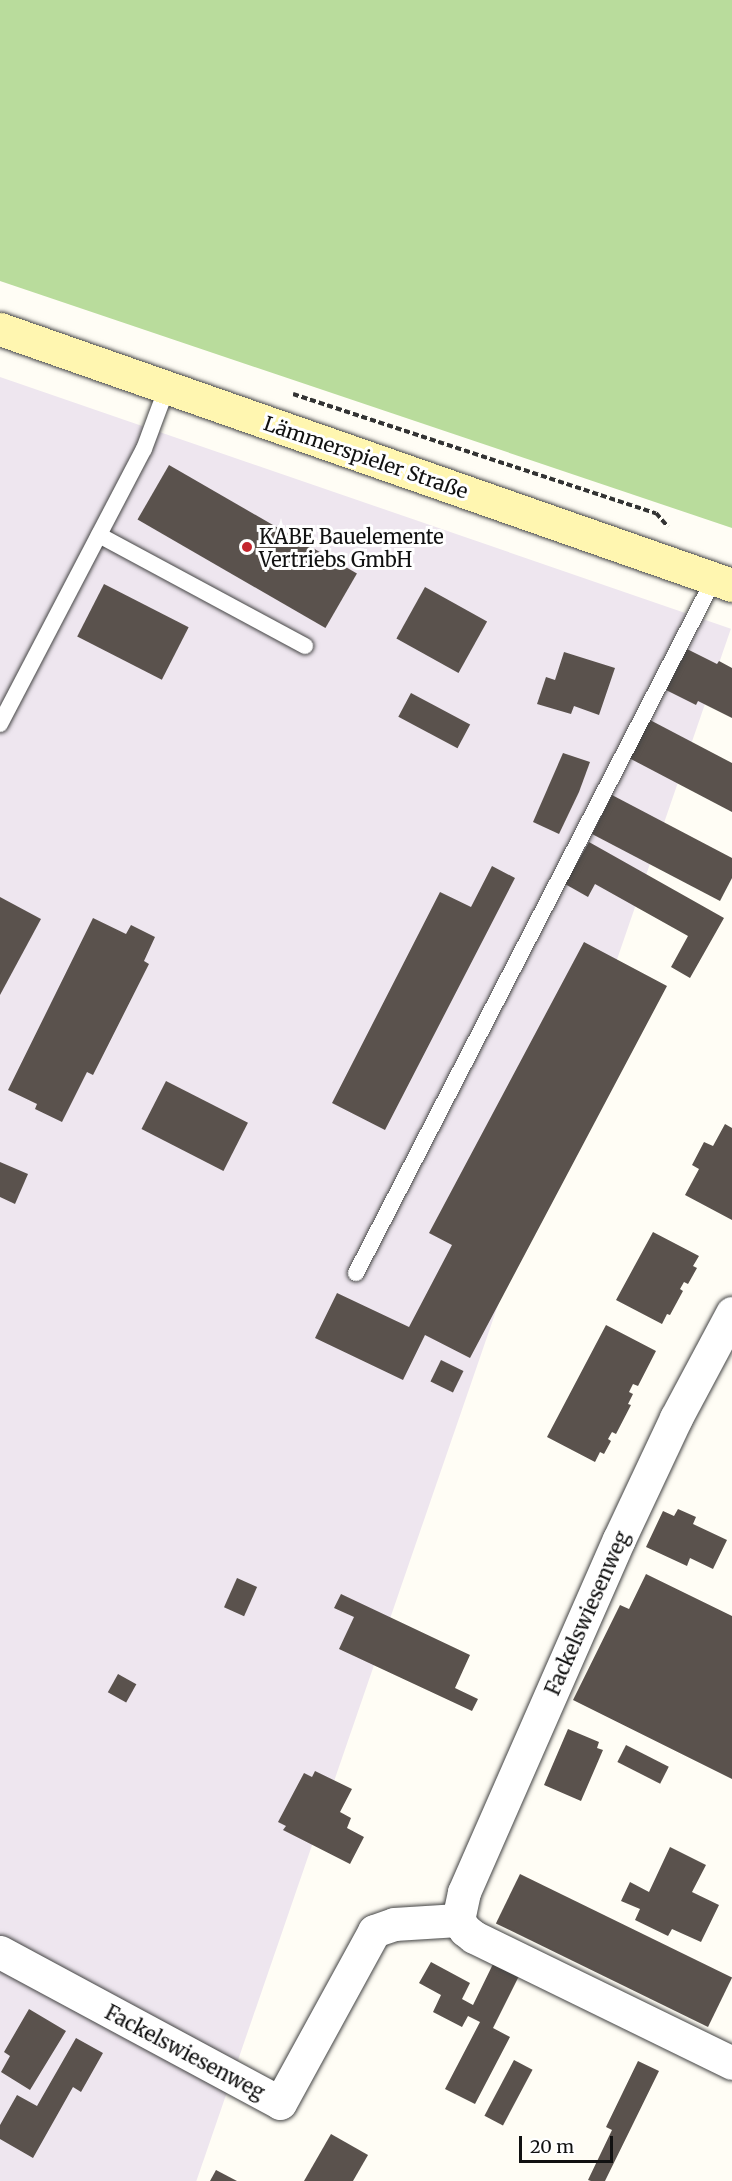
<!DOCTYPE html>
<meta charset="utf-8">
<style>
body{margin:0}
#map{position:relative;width:732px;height:2181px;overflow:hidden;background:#fffdf5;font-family:Merriweather,serif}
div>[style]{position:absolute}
.industrial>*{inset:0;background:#eee6ef;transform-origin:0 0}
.forest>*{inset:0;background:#b9dc9c}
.building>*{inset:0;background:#5a524d;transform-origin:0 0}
.path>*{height:4px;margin-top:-2px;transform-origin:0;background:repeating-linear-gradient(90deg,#333 0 6px,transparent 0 9px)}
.roads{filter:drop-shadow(0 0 2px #444) drop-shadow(0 0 2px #444)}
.lane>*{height:16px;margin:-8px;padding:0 8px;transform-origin:8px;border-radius:8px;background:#fff}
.street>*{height:33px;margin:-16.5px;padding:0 16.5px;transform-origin:16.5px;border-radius:16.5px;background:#fff}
.secondary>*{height:33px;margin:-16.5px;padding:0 16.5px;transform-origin:16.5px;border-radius:16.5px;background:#fff6b0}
.dots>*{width:16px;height:16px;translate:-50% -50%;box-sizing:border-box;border:3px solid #fff;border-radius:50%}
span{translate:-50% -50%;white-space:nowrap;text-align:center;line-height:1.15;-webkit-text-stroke:6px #fff;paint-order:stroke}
.street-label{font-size:20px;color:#111}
.poi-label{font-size:20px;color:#111}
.left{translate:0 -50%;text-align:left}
.scale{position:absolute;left:519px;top:2136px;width:94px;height:27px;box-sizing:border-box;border:3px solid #111;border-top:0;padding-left:8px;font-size:18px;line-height:21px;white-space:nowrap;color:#111;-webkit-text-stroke:4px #fff;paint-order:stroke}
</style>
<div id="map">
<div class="industrial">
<div style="left:0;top:377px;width:773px;height:1804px;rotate:19deg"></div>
</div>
<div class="forest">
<div style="clip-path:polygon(0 0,732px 0,732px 528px,0 281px)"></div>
</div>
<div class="building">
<div style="left:169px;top:465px;width:217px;height:63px;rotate:30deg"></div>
<div style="left:104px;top:584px;width:95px;height:59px;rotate:27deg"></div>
<div style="left:425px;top:587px;width:71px;height:59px;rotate:29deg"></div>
<div style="clip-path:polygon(687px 649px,717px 664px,719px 661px,732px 668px,732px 718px,698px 701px,696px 705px,666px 690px)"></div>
<div style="clip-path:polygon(564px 652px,615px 668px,599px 715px,574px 706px,571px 714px,537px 704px,546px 677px,555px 680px)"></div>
<div style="left:411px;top:693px;width:67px;height:27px;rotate:28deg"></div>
<div style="clip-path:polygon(650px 720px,732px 763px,732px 812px,629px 758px)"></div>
<div style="clip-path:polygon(563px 753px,590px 762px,579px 792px,559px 834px,533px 822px)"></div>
<div style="clip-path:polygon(612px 795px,732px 858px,732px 878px,720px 901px,592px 834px)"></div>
<div style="clip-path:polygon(589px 842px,724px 918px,690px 978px,671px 967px,688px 936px,595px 884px,588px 897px,565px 884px)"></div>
<div style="clip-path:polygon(492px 866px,515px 878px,385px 1130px,332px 1103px,440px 892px,471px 907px)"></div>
<div style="clip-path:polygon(0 897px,41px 919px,0 995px)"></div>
<div style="clip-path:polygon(93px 918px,126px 934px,131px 925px,155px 937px,144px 961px,149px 964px,93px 1075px,87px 1072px,62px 1122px,35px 1109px,37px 1104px,8px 1090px)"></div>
<div style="clip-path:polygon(584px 942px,667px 986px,470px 1358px,425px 1335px,403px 1380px,315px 1338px,337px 1293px,409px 1327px,452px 1245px,429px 1233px)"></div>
<div style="left:166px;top:1081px;width:92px;height:54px;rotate:27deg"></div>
<div style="clip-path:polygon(725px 1124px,732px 1128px,732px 1220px,685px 1195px,699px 1169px,692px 1165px,704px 1142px,713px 1146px)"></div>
<div style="clip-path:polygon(0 1162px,28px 1174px,15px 1204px,0 1197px)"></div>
<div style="clip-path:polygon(653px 1232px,699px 1256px,693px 1266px,697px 1268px,688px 1284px,684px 1282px,680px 1289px,683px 1291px,670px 1315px,667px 1314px,662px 1324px,616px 1300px)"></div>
<div style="clip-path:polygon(606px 1325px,656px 1351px,638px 1386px,633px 1384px,629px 1392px,633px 1394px,628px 1404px,631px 1405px,616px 1434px,612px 1432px,608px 1439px,611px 1441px,604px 1454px,600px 1452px,595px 1462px,547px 1437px)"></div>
<div style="left:441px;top:1360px;width:25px;height:24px;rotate:26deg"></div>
<div style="clip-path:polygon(678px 1509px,696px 1517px,693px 1524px,727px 1540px,713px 1569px,690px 1558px,687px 1566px,646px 1547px,663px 1511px,674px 1516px)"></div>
<div style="clip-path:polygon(646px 1574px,732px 1616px,732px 1779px,573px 1700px,620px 1605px,629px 1609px)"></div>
<div style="left:237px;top:1578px;width:22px;height:32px;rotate:24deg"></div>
<div style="clip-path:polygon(341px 1594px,470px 1655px,455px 1688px,478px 1699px,472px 1711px,339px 1649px,354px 1617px,334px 1608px)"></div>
<div style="left:118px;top:1674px;width:21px;height:21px;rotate:29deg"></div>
<div style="clip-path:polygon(568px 1729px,599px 1742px,597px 1748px,603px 1750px,581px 1801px,544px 1785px)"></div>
<div style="left:626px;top:1745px;width:48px;height:19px;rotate:27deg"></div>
<div style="clip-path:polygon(315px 1771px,352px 1789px,340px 1812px,351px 1818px,347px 1828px,364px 1837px,350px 1864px,283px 1830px,286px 1826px,278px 1822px,304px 1773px,312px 1777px)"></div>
<div style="clip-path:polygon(670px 1847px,706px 1865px,692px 1892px,719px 1905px,701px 1942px,672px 1929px,668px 1936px,635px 1920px,640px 1909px,621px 1901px,630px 1882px,649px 1892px)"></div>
<div style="left:520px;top:1874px;width:236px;height:55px;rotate:26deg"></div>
<div style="clip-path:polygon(431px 1962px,470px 1983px,462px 1999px,473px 2005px,493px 1964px,519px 1976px,493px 2028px,510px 2037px,475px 2104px,445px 2089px,480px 2022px,468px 2016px,462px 2027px,433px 2012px,441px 1995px,419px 1983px)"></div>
<div style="clip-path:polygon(29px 2009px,66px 2031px,30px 2090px,1px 2072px,10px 2056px,4px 2052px)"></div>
<div style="clip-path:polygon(76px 2038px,103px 2053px,81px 2092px,73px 2087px,33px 2158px,0 2139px,0 2125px,17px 2095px,37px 2106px)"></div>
<div style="left:514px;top:2060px;width:21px;height:63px;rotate:28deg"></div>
<div style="clip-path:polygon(638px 2061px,659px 2071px,605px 2181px,591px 2181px,588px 2180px,612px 2130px,606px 2127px)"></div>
<div style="clip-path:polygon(331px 2134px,368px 2155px,353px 2181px,304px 2181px)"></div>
<div style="clip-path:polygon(216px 2170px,237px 2181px,210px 2181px)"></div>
</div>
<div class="path">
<div style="left:293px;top:394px;width:382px;rotate:18.2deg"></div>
<div style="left:656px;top:513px;width:18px;rotate:49deg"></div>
</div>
<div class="roads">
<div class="lane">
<div style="left:99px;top:535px;width:234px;rotate:28.3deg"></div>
<div style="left:0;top:724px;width:310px;rotate:-62.4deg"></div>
<div style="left:144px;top:449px;width:66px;rotate:-69.6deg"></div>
<div style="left:356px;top:1273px;width:781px;rotate:-62.71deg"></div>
</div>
<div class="street">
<div style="left:732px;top:1313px;width:119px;rotate:118.1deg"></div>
<div style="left:676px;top:1418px;width:134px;rotate:115.2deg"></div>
<div style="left:619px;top:1539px;width:386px;rotate:113.7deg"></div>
<div style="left:464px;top:1892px;width:29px;rotate:102deg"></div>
<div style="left:458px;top:1920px;width:12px;rotate:55deg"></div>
<div style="left:465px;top:1930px;width:11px;rotate:38deg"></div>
<div style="left:474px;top:1937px;width:287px;rotate:26deg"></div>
<div style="left:0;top:1952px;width:318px;rotate:28.3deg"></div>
<div style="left:280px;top:2103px;width:196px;rotate:-61.3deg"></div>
<div style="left:374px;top:1931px;width:21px;rotate:-19deg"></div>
<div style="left:394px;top:1924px;width:64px;rotate:-3.6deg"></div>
</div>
<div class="secondary">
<div style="left:0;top:329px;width:775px;rotate:19.28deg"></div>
</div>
</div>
<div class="dots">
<div style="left:247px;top:547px;background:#c4262e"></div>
</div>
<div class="street-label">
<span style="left:366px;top:457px;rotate:19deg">Lämmerspieler Straße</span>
<span style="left:587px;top:1613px;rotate:-66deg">Fackelswiesenweg</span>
<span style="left:185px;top:2052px;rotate:28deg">Fackelswiesenweg</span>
</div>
<div class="poi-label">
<span class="left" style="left:259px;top:548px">KABE Bauelemente<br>Vertriebs GmbH</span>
</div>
<div class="scale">20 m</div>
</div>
